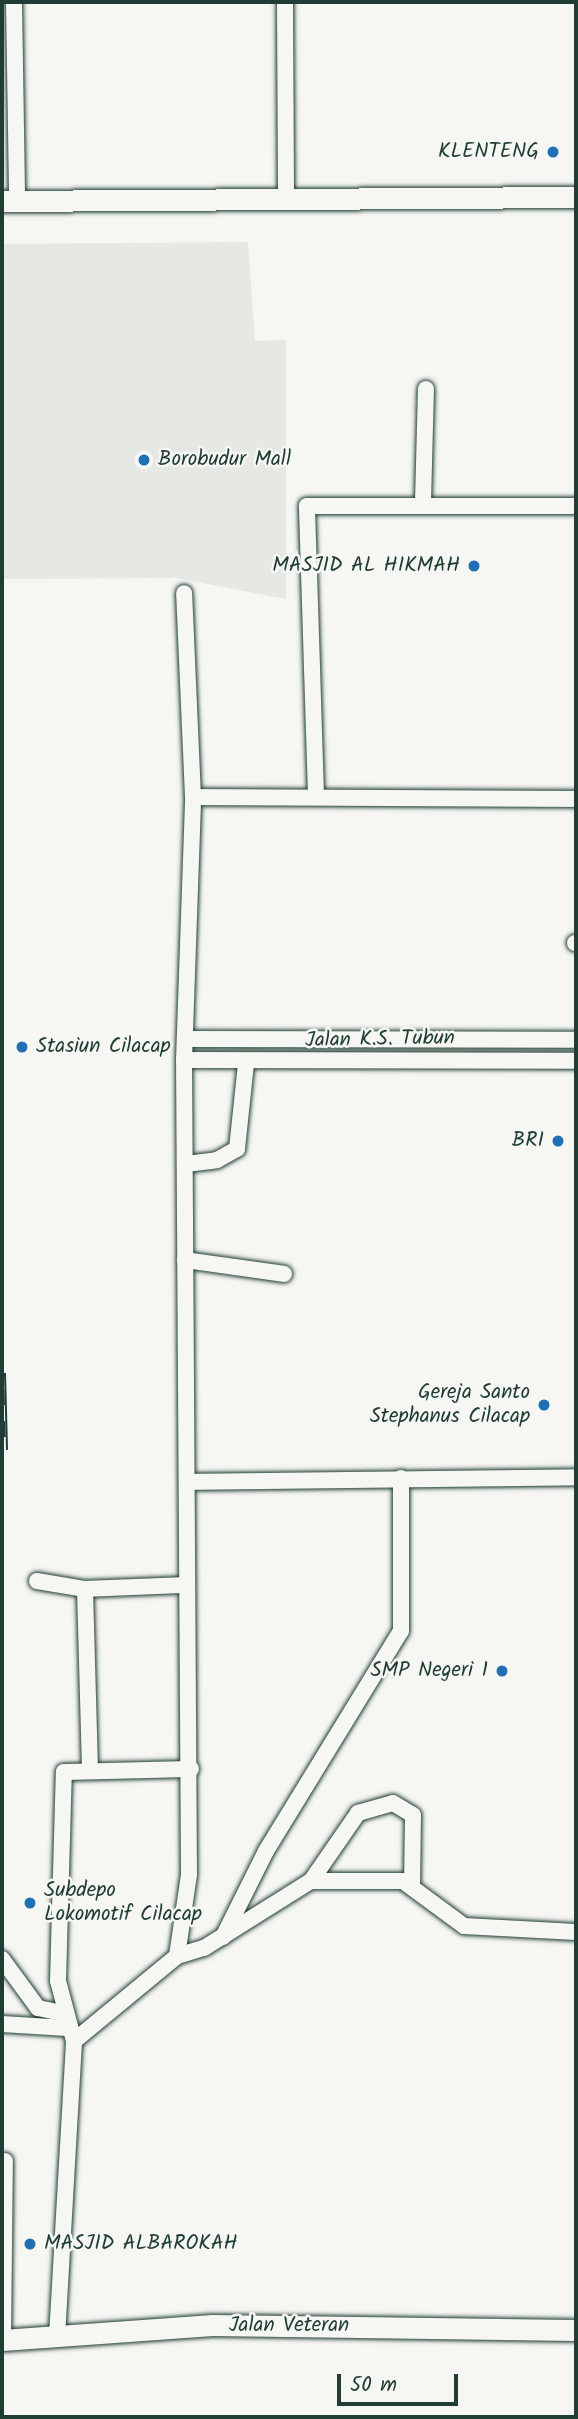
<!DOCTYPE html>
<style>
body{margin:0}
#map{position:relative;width:578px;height:2419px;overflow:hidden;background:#f6f6f2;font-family:Kalam,sans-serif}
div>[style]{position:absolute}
.built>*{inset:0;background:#e6e8e4}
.roads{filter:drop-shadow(0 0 2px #1f3d34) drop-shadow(0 0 2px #1f3d34)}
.street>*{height:16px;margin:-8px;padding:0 8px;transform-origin:8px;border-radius:8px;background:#f6f6f2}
.secondary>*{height:21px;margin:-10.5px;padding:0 10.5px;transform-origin:10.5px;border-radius:10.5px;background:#f6f6f2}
.rail>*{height:8px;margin-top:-4px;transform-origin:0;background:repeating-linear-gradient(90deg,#f6f6f2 0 16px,#1f3d34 0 32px);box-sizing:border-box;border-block:2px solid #1f3d34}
.dots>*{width:19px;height:19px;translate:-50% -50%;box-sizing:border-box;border:4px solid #f6f6f2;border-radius:50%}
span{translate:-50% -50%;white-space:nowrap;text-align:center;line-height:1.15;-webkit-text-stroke:5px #f6f6f2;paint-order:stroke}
.poi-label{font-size:21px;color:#1f3d34}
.right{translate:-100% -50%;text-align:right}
.left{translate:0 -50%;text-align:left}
.street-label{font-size:21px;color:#1f3d34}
.frame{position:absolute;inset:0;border:4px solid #1f3d34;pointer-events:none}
.scale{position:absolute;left:337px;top:2374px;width:121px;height:32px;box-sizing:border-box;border:4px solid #1f3d34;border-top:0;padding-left:9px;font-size:21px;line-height:24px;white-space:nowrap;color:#1f3d34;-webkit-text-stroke:5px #f6f6f2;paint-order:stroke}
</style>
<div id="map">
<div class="built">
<div style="clip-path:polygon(248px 242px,255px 341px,286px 340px,286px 599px,176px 578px,3px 579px,2px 244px)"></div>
</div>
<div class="roads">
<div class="street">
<div style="left:14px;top:2px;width:199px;rotate:89.1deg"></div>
<div style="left:285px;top:2px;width:193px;rotate:89.7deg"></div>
<div style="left:423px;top:502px;width:113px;rotate:-88.5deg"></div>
<div style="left:316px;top:795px;width:289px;rotate:-91.8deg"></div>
<div style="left:307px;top:506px;width:269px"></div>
<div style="left:193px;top:797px;width:383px;rotate:0.3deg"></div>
<div style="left:575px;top:943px;width:1px"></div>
<div style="left:188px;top:1039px;width:388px;rotate:0.1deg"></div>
<div style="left:184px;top:1060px;width:392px;rotate:0.1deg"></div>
<div style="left:186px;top:1164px;width:31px;rotate:-7deg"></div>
<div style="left:217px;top:1160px;width:23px;rotate:-29deg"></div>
<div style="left:237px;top:1149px;width:86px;rotate:-84deg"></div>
<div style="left:185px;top:1260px;width:100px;rotate:8deg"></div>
<div style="left:187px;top:1482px;width:389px;rotate:-0.7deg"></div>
<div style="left:37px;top:1581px;width:49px;rotate:9.5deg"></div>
<div style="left:90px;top:1769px;width:180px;rotate:-91.6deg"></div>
<div style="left:85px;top:1589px;width:101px;rotate:-2.3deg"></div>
<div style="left:311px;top:1881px;width:83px;rotate:-55.3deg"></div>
<div style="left:358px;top:1813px;width:36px;rotate:-16deg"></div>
<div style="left:393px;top:1803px;width:23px;rotate:31deg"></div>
<div style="left:413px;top:1815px;width:69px;rotate:90.8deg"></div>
<div style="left:223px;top:1937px;width:96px;rotate:-63.4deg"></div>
<div style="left:266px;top:1851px;width:258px;rotate:-58.5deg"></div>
<div style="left:401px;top:1631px;width:153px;rotate:-90deg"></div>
<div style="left:177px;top:1956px;width:28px;rotate:-17deg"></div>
<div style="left:204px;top:1948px;width:126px;rotate:-32.1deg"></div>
<div style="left:311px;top:1881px;width:92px"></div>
<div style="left:403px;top:1881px;width:76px;rotate:36.4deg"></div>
<div style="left:464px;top:1926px;width:112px;rotate:3.1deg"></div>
<div style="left:2px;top:1959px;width:61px;rotate:53.7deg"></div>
<div style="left:38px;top:2008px;width:25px;rotate:12deg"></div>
<div style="left:2px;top:2024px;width:65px;rotate:3.5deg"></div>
<div style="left:74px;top:2041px;width:62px;rotate:-104.9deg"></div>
<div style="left:58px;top:1981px;width:209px;rotate:-88.4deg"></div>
<div style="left:64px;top:1772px;width:127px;rotate:-1.4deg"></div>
<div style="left:57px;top:2337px;width:296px;rotate:-86.7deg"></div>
<div style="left:74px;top:2041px;width:134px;rotate:-39.5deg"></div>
<div style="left:177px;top:1956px;width:82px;rotate:-81.6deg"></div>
<div style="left:189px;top:1875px;width:815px;rotate:-90.35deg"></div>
<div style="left:184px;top:1060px;width:263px;rotate:-88deg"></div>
<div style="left:193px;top:797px;width:204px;rotate:-92.5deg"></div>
<div style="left:3px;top:2340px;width:179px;rotate:-89.4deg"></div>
</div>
<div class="secondary">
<div style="left:2px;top:201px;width:574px;rotate:-0.4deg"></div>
<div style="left:2px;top:2340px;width:211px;rotate:-4.1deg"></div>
<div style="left:212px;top:2325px;width:364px;rotate:0.8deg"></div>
</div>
</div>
<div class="rail">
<div style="left:2px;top:1373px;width:77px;rotate:88.5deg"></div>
</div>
<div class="dots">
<div style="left:553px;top:152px;background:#1f6fb2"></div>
<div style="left:144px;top:460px;background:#1f6fb2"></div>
<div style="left:474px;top:566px;background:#1f6fb2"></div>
<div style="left:22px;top:1047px;background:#1f6fb2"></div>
<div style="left:558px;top:1141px;background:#1f6fb2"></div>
<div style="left:544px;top:1405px;background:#1f6fb2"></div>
<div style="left:502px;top:1671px;background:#1f6fb2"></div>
<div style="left:30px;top:1903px;background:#1f6fb2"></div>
<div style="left:30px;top:2244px;background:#1f6fb2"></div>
</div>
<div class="poi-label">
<span class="right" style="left:539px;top:152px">KLENTENG</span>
<span class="left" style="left:158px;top:460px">Borobudur Mall</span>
<span class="right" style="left:460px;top:566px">MASJID AL HIKMAH</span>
<span class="left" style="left:36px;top:1047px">Stasiun Cilacap</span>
<span class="right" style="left:544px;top:1141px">BRI</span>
<span class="right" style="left:530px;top:1405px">Gereja Santo<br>Stephanus Cilacap</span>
<span class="right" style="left:488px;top:1671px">SMP Negeri 1</span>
<span class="left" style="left:44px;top:1903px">Subdepo<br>Lokomotif Cilacap</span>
<span class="left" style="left:44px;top:2244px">MASJID ALBAROKAH</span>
</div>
<div class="street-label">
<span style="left:380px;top:1040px;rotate:-1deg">Jalan K.S. Tubun</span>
<span style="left:289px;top:2326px">Jalan Veteran</span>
</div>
<div class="frame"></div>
<div class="scale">50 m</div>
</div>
